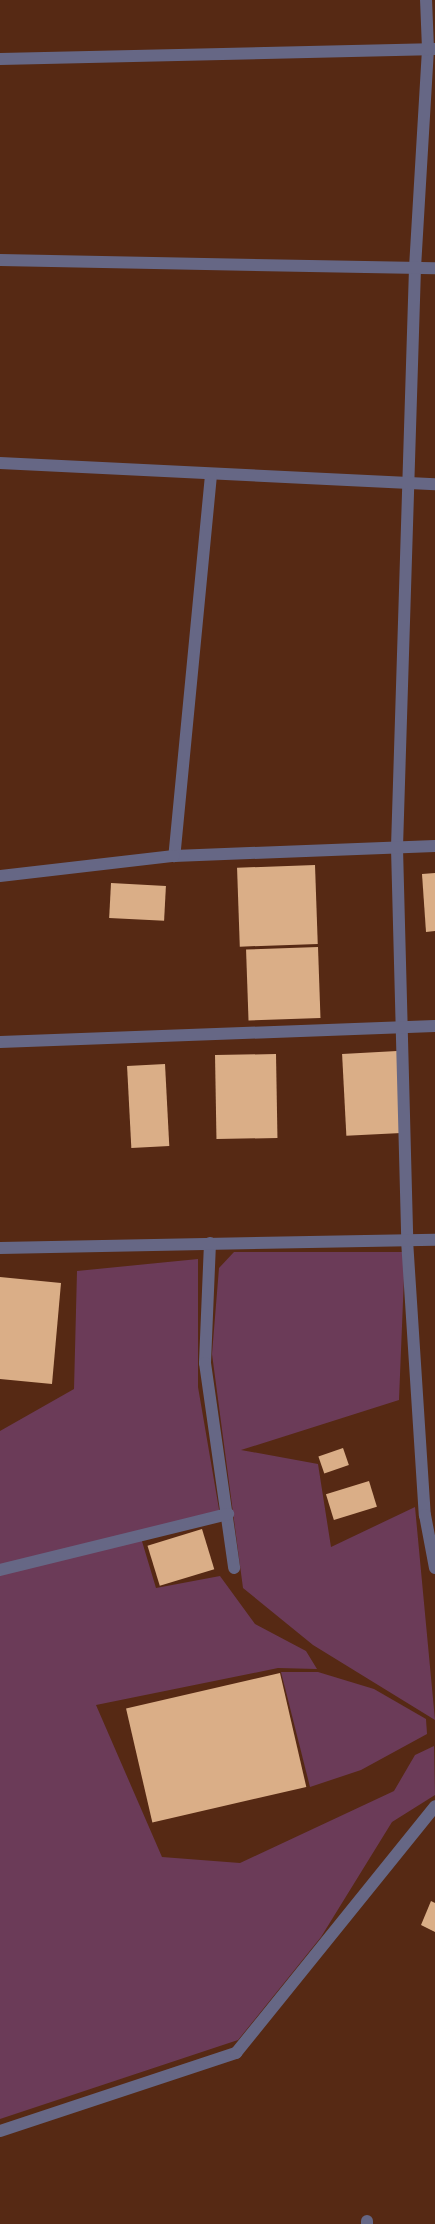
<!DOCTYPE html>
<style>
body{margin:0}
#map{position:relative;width:435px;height:2224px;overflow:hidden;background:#562914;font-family:Arial,sans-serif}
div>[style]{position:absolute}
.green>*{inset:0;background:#6b3b58}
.building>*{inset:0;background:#daae87;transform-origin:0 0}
.minor>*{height:12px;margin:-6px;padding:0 6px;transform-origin:6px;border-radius:6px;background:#666785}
span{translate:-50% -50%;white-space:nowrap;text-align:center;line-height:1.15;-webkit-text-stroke:5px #2d1810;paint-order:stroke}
</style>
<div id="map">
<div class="green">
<div style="clip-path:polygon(234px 1252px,405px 1252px,399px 1400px,241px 1450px,318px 1464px,331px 1547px,415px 1507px,435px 1720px,313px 1645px,243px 1588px,212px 1354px,219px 1268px)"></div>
<div style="clip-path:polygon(198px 1259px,198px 1387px,220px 1515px,141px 1538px,156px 1588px,220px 1576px,255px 1624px,306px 1651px,317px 1669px,278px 1668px,96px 1705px,162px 1857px,240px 1863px,394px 1791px,415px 1755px,434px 1746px,435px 1795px,392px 1822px,321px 1937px,238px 2040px,0 2119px,0 1431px,74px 1389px,77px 1271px)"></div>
<div style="clip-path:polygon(281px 1672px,318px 1672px,374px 1689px,426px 1719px,427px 1734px,361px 1770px,310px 1787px)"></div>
</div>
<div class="building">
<div style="left:315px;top:865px;width:79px;height:78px;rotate:88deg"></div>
<div style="clip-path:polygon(435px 873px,435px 931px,426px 932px,422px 874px)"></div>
<div style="left:111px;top:883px;width:55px;height:35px;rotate:3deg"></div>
<div style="left:318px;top:947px;width:71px;height:72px;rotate:88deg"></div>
<div style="left:397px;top:1051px;width:82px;height:55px;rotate:87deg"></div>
<div style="left:276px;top:1054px;width:84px;height:61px;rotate:89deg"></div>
<div style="left:165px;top:1064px;width:82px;height:38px;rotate:87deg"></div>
<div style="clip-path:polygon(0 1277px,61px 1283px,52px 1384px,0 1379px)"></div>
<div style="left:343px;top:1448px;width:18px;height:26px;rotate:71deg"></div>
<div style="left:369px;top:1481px;width:27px;height:45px;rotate:73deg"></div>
<div style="left:202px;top:1529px;width:42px;height:57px;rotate:73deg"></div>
<div style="left:280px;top:1673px;width:117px;height:158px;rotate:77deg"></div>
<div style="clip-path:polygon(431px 1901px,435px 1903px,435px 1932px,421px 1925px)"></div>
</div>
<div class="minor">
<div style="left:435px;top:49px;width:7px;rotate:180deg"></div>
<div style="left:428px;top:49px;width:219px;rotate:93.4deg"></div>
<div style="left:415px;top:268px;width:580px;rotate:91.78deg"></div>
<div style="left:397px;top:848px;width:392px;rotate:88.5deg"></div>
<div style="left:407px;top:1240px;width:276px;rotate:86.3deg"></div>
<div style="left:425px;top:1515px;width:54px;rotate:79.3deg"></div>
<div style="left:0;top:59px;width:428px;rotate:-1.3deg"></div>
<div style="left:428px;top:49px;width:49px;rotate:-92.3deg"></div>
<div style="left:0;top:260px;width:435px;rotate:1.1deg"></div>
<div style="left:0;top:463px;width:436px;rotate:2.8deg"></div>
<div style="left:211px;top:475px;width:383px;rotate:95.5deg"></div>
<div style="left:174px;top:856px;width:261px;rotate:-2.2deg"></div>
<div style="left:0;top:876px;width:175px;rotate:-6.6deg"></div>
<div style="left:0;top:1042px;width:435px;rotate:-2.1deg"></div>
<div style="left:210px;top:1243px;width:120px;rotate:92.4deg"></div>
<div style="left:205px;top:1363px;width:207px;rotate:81.9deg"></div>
<div style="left:0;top:1248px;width:435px;rotate:-1.1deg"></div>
<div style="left:0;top:1570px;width:235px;rotate:-13.8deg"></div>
<div style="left:0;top:2131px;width:249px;rotate:-18.3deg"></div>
<div style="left:236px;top:2053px;width:317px;rotate:-51.1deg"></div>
<div style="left:367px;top:2221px;width:3px;rotate:90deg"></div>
</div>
</div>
